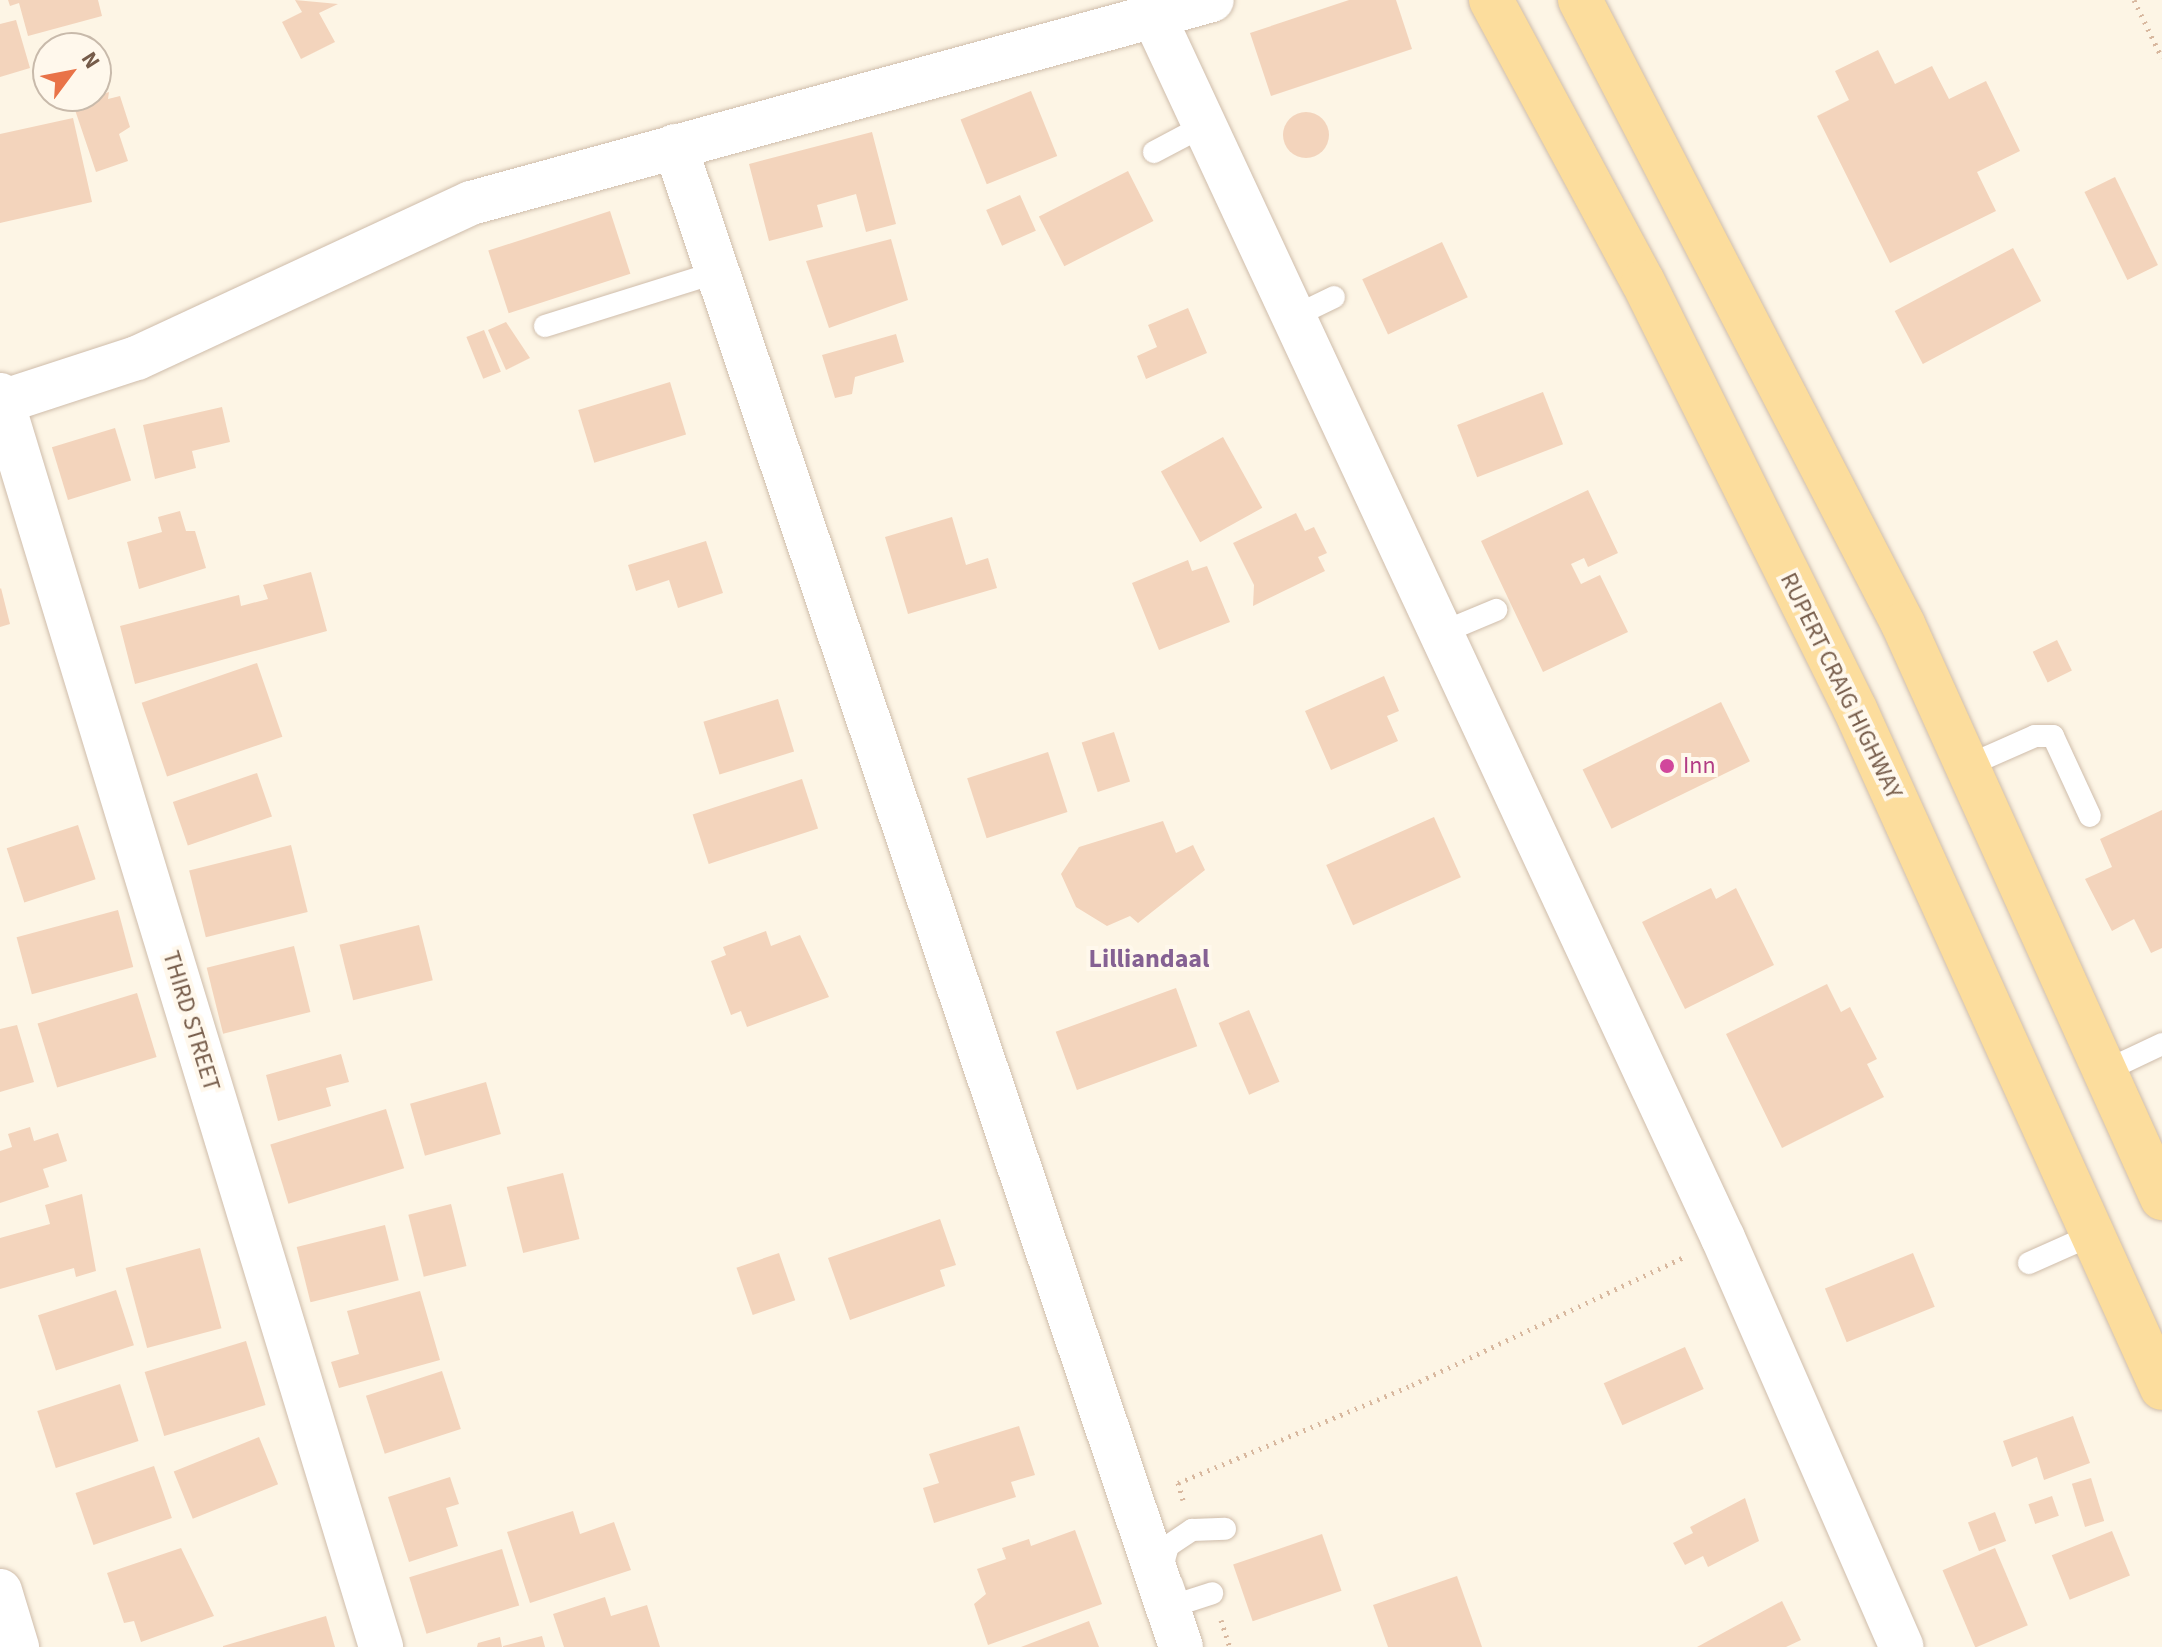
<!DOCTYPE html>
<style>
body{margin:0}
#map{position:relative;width:2162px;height:1647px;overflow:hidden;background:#fdf5e5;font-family:"Source Sans 3",sans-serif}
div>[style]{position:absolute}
.building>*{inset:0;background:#f3d4bc;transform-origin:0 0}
.round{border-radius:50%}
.path>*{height:5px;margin-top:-2.5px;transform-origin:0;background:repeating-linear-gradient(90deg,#d8b89f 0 2px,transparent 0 8px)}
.roads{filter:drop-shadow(0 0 2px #cfbdab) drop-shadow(0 0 2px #cfbdab)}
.lane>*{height:22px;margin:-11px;padding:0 11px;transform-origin:11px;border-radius:11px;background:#fff}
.street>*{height:44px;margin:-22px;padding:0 22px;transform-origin:22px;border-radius:22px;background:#fff}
.secondary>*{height:44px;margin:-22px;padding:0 22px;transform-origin:22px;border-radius:22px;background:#fff}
.primary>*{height:44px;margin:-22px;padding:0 22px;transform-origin:22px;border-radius:22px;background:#fcdd9d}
.dots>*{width:22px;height:22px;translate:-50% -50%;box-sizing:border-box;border:4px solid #fff8ec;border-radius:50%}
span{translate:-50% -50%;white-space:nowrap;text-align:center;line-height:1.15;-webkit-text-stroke:8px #fff8ec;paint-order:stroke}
.street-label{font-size:24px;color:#765c4a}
.hotel-label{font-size:24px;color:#b23c85}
.left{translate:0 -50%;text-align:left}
.neighbourhood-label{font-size:26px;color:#856193;font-weight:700}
.north{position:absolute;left:32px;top:32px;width:80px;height:80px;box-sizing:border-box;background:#fff8ec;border:2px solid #c8baab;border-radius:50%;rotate:58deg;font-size:22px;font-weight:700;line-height:32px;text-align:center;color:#765c4a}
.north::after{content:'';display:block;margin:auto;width:28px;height:36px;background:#e97348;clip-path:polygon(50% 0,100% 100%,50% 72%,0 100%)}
</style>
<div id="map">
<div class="building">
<div style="clip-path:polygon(8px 0,98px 0,102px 16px,28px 36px,19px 3px,10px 6px)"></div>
<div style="clip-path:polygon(295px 0,338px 4px,319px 13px,335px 42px,301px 59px,282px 22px,302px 12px)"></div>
<div style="clip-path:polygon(1349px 0,1396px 0,1412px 49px,1271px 96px,1250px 33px)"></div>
<div style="clip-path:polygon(16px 20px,30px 68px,0 77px,0 24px)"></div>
<div style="clip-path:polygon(1878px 50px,1895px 84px,1932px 66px,1949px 99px,1986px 81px,2020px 151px,1977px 172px,1996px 211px,1890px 263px,1817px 116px,1849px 100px,1835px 71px)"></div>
<div style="left:1031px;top:91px;width:70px;height:76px;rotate:68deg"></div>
<div style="clip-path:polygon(109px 92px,108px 99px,120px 96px,130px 127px,119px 134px,128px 161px,96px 172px,73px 104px)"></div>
<div class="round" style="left:1283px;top:112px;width:46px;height:46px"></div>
<div style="clip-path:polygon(73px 118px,92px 202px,0 223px,0 134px)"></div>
<div style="clip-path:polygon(872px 132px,896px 224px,866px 232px,856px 194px,817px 205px,823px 227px,769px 241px,749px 164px)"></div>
<div style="left:1128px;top:171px;width:56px;height:100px;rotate:63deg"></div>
<div style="left:2115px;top:177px;width:98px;height:34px;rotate:64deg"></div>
<div style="left:1020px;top:195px;width:39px;height:37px;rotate:66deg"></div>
<div style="left:610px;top:211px;width:66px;height:128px;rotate:72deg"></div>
<div style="clip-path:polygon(891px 239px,908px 300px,829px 328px,806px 261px)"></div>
<div style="left:1442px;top:242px;width:61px;height:88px;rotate:65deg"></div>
<div style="left:2013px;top:248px;width:60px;height:134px;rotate:62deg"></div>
<div style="clip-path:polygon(1188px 308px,1207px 353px,1146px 379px,1137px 356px,1157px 347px,1148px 325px)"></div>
<div style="clip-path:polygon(506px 322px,530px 358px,506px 370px,488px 330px)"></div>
<div style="left:484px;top:330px;width:45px;height:19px;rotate:68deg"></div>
<div style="clip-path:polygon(896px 334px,904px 362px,855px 377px,852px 394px,835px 398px,822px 355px)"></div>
<div style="left:670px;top:382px;width:55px;height:96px;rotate:73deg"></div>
<div style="left:1543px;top:392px;width:56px;height:92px;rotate:69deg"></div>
<div style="clip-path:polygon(222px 407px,230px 442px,192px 451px,196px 468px,155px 479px,143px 425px)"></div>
<div style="left:115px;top:428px;width:55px;height:66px;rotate:73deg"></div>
<div style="left:1223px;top:437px;width:81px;height:71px;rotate:61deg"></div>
<div style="clip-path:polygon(1588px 490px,1618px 553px,1588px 567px,1584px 558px,1571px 564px,1581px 584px,1600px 575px,1628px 632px,1543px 672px,1481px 541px)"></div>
<div style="clip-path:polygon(180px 511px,186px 531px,195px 531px,206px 568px,139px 589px,127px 542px,162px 532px,158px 517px)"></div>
<div style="clip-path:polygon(1296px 513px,1305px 531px,1314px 527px,1327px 553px,1318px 557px,1325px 571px,1253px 606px,1254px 585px,1233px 543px)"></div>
<div style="clip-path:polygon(952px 517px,966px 565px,988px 558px,997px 588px,908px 614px,885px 537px)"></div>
<div style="clip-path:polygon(706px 541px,723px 593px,678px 608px,669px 580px,636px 591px,628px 565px)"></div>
<div style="clip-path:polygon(1188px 560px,1192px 571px,1207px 566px,1230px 622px,1159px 650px,1132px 583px)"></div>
<div style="clip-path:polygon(311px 572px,327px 631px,135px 684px,120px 626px,239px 595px,241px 606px,268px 599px,263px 585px)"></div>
<div style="clip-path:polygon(1px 588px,10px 624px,0 627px,0 589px)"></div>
<div style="left:2057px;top:640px;width:34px;height:27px;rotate:64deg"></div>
<div style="left:257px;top:663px;width:78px;height:122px;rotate:71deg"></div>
<div style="clip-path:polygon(1384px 676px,1399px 711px,1387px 716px,1398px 741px,1331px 770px,1305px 711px)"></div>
<div style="left:778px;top:699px;width:55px;height:78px;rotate:73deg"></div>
<div style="left:1721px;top:702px;width:66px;height:154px;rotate:64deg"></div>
<div style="left:1114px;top:732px;width:52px;height:34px;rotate:72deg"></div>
<div style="left:1048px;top:752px;width:63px;height:85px;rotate:72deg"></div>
<div style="left:257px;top:773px;width:46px;height:89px;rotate:71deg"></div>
<div style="left:802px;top:779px;width:52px;height:115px;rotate:72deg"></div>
<div style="clip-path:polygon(2162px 810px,2162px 948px,2151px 953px,2134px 919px,2112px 931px,2085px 879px,2112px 867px,2100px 839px)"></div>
<div style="left:1434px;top:817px;width:66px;height:118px;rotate:66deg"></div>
<div style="clip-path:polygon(1163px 821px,1176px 853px,1193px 845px,1205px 870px,1138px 923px,1130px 916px,1107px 926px,1076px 907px,1061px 874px,1079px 847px)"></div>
<div style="left:78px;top:825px;width:57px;height:75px;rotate:72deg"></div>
<div style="left:291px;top:845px;width:69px;height:105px;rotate:76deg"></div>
<div style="clip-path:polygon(1711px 888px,1716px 899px,1736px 888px,1774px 965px,1685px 1009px,1642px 922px)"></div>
<div style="left:118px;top:910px;width:59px;height:105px;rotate:75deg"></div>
<div style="left:419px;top:925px;width:57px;height:82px;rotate:76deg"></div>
<div style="clip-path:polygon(766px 931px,771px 946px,800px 935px,829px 997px,747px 1027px,741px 1011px,731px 1015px,711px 961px,726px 955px,723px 947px)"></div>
<div style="left:294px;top:946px;width:68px;height:90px;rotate:76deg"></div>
<div style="clip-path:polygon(1827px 984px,1841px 1012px,1850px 1007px,1877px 1059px,1867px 1064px,1884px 1097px,1782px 1148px,1726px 1034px)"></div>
<div style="left:1176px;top:988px;width:62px;height:128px;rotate:70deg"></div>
<div style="left:137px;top:993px;width:67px;height:104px;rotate:73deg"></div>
<div style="left:1249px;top:1010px;width:78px;height:33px;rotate:67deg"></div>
<div style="clip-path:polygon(17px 1025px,34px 1082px,0 1092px,0 1029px)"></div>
<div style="clip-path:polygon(341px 1054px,349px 1082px,326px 1088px,331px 1106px,278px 1121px,266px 1075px)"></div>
<div style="left:486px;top:1082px;width:54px;height:79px;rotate:74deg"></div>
<div style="left:386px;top:1109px;width:62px;height:121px;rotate:73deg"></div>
<div style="clip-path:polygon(30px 1127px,34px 1141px,58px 1133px,67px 1161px,43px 1169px,49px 1187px,0 1203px,0 1151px,12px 1147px,8px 1134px)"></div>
<div style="left:563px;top:1173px;width:68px;height:58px;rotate:76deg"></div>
<div style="clip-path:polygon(82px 1194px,96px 1271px,76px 1277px,74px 1268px,0 1289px,0 1238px,50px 1224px,45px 1205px)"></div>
<div style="left:451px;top:1204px;width:64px;height:44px;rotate:76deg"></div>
<div style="clip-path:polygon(940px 1219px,956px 1265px,940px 1270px,945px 1286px,850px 1320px,828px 1258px)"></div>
<div style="left:385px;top:1225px;width:57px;height:91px;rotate:76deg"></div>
<div style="left:200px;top:1248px;width:83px;height:77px;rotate:75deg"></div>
<div style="left:779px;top:1253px;width:50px;height:45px;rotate:71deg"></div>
<div style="left:1913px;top:1253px;width:58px;height:95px;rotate:68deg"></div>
<div style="left:116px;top:1290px;width:58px;height:82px;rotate:72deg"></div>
<div style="clip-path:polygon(420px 1291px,440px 1360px,339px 1388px,331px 1362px,359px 1354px,347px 1311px)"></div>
<div style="left:246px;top:1341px;width:67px;height:106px;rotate:73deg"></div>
<div style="left:1685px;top:1347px;width:46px;height:89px;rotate:66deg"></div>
<div style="left:442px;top:1371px;width:61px;height:80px;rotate:72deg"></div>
<div style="left:120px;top:1384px;width:60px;height:87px;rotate:72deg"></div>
<div style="clip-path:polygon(2073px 1416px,2090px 1463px,2044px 1480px,2037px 1457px,2012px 1467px,2003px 1441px)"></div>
<div style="clip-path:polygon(1019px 1426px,1035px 1475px,1011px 1482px,1016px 1497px,934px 1523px,923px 1488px,939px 1483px,929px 1454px)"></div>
<div style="left:259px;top:1437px;width:51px;height:92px;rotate:68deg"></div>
<div style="left:154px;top:1466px;width:55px;height:83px;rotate:71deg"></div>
<div style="clip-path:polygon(450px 1477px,459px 1504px,446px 1508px,458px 1546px,409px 1562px,388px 1497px)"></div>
<div style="left:2091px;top:1478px;width:45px;height:20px;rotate:73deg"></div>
<div style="left:2052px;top:1496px;width:21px;height:25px;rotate:71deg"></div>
<div style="clip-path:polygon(1745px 1498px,1759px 1541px,1708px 1567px,1703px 1556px,1685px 1565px,1673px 1543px,1693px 1533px,1690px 1527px)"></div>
<div style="clip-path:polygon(573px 1511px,580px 1534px,614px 1522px,631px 1570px,530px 1603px,507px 1532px)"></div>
<div style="left:1995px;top:1512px;width:31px;height:29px;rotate:69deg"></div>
<div style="clip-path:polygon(1075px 1530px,1102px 1604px,988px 1645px,974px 1604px,986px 1594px,977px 1569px,1006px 1559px,1002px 1548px,1029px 1539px,1031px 1546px)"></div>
<div style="left:2112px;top:1531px;width:48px;height:65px;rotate:68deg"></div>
<div style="left:1322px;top:1534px;width:60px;height:94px;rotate:71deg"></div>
<div style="clip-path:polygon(181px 1548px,214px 1616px,141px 1642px,134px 1621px,124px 1623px,107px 1573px)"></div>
<div style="left:1995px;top:1548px;width:84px;height:57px;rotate:67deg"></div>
<div style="left:502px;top:1549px;width:59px;height:97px;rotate:73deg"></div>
<div style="clip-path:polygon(1457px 1576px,1482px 1647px,1388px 1647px,1373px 1605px)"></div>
<div style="clip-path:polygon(605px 1597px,611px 1616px,647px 1605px,660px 1647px,564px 1647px,553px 1614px)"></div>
<div style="clip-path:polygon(1782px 1601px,1801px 1640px,1786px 1647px,1697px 1647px)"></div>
<div style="clip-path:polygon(326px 1616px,335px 1647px,223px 1647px,223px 1646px)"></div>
<div style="clip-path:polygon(1089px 1621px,1099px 1647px,1021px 1647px)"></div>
<div style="clip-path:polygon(542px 1636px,545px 1647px,503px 1647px,503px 1646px)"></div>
<div style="clip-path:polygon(500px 1637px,502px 1647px,477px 1647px,478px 1643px)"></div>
</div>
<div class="path">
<div style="left:2134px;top:0;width:64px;rotate:64.2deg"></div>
<div style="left:1183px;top:1500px;width:18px;rotate:-106deg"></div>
<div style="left:1178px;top:1483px;width:254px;rotate:-22.7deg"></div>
<div style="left:1412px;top:1385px;width:303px;rotate:-25.2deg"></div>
<div style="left:1221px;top:1620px;width:28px;rotate:72deg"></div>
</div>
<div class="roads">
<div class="lane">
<div style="left:1154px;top:152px;width:58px;rotate:-27.9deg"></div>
<div style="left:1297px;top:315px;width:41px;rotate:-25.9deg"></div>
<div style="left:545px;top:326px;width:180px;rotate:-17.4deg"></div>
<div style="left:1441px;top:633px;width:60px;rotate:-22.7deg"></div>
<div style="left:1967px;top:766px;width:74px;rotate:-23.8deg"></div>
<div style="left:2035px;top:736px;width:18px"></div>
<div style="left:2053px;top:736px;width:88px;rotate:65.2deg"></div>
<div style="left:2105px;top:1071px;width:63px;rotate:-25.3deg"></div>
<div style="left:2029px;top:1263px;width:69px;rotate:-24deg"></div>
<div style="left:1152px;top:1564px;width:13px;rotate:-18deg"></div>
<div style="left:1164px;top:1560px;width:15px;rotate:-74deg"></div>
<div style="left:1168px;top:1546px;width:29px;rotate:-34deg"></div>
<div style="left:1192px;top:1530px;width:33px;rotate:-2deg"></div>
<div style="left:1172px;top:1584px;width:21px;rotate:71deg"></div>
<div style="left:1179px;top:1604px;width:35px;rotate:-18deg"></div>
</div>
<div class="street">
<div style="left:1155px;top:19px;width:1345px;rotate:65.02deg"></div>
<div style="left:1723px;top:1238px;width:446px;rotate:66.4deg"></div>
<div style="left:675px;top:146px;width:1584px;rotate:71.37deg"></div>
<div style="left:0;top:395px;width:1309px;rotate:73.07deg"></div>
<div style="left:2px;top:402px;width:142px;rotate:-18.1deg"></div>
<div style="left:137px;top:358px;width:368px;rotate:-24.9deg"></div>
<div style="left:471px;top:203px;width:768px;rotate:-15.32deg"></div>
</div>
<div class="secondary">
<div style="left:0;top:1591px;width:59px;rotate:73.1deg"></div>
</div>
<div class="primary">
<div style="left:1491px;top:0;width:320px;rotate:61.7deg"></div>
<div style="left:1643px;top:282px;width:477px;rotate:63.6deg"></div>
<div style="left:1855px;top:709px;width:745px;rotate:65.67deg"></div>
<div style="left:1580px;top:0;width:703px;rotate:62.63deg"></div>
<div style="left:1903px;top:624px;width:630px;rotate:65.71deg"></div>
</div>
</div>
<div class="dots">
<div style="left:1667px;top:766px;background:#d1479c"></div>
</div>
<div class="street-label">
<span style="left:1841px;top:686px;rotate:64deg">RUPERT CRAIG HIGHWAY</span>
<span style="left:191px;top:1021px;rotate:73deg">THIRD STREET</span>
</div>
<div class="hotel-label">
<span class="left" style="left:1683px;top:766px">Inn</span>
</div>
<div class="neighbourhood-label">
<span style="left:1149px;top:959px">Lilliandaal</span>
</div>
<div class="north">N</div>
</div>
